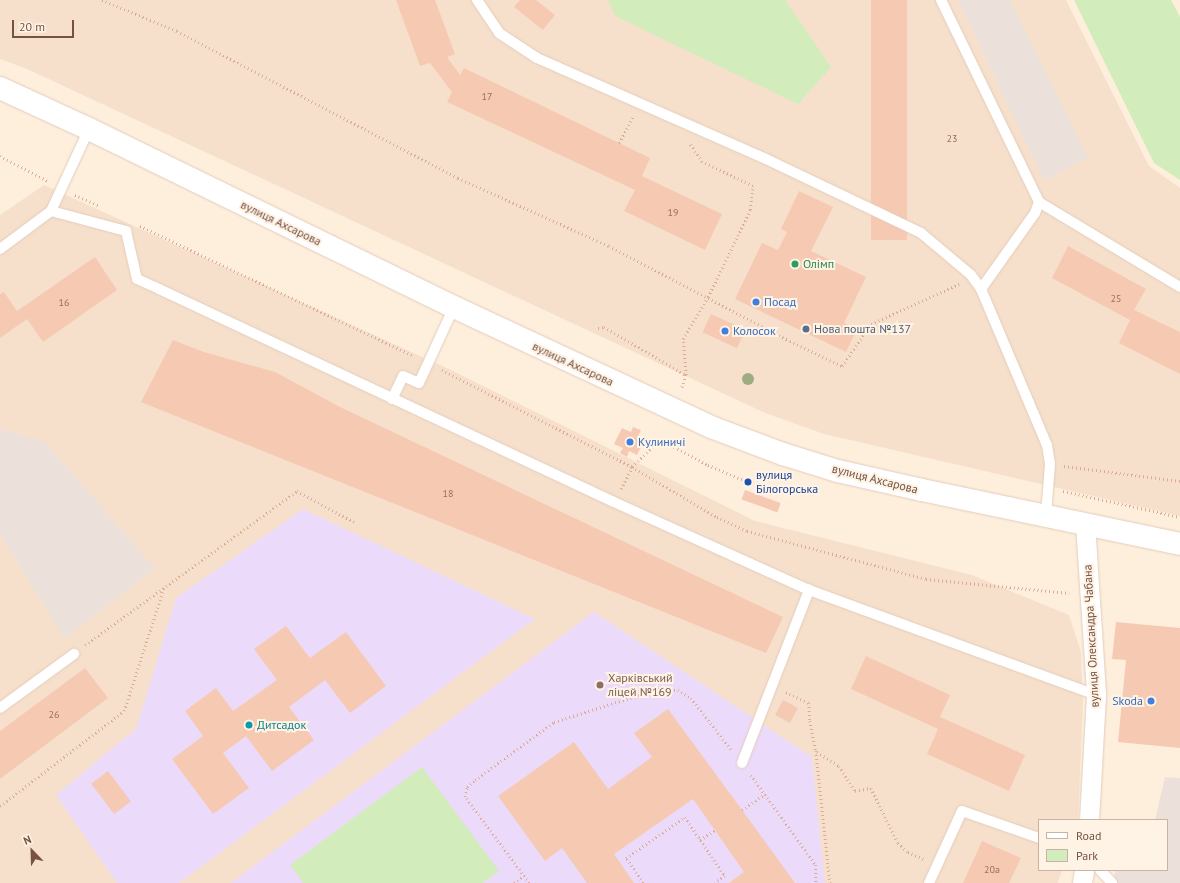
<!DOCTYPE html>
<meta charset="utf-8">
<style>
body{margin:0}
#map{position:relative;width:1180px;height:883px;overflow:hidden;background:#feefdd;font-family:"PT Sans",sans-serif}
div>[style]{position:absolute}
.residential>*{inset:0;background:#f6e0cb}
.industrial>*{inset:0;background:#ebe1da}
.education>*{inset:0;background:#ecdafa}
.green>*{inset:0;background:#d2ecbb}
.building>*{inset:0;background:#f6c9b3;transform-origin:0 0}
.path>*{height:2.5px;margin-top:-1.25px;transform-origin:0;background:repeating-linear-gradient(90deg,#daac96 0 1px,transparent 0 4px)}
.roads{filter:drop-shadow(0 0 1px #e4ccbc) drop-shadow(0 0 1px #e4ccbc)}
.lane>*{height:10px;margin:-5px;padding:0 5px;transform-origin:5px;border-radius:5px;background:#fff}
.street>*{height:19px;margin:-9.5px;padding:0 9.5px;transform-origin:9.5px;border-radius:9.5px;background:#fff}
.secondary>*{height:22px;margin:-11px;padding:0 11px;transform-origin:11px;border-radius:11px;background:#fff}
.trees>*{width:12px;height:12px;margin:-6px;border-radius:50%;background:#9eac83}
.dots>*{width:11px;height:11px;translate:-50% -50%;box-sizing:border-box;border:2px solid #fff3e5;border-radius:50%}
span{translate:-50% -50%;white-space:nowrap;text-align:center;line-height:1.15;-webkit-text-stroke:4px #fff3e5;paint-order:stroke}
.number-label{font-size:10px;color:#957060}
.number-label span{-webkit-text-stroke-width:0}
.street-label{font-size:12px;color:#755244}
.leisure-label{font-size:12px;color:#27864d}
.left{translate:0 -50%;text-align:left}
.shop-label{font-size:12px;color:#366cbe}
.right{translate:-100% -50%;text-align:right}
.service-label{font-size:12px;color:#4e5e75}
.transit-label{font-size:12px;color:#164399}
.education-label{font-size:12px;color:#785e54}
.culture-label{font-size:12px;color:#0d838f}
.legend{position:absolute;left:1038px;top:819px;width:130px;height:52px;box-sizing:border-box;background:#fff3e5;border:1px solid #c8b3a5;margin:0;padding:5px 7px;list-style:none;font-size:12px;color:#755244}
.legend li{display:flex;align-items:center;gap:8px;height:20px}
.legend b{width:20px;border:1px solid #c8b3a5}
.north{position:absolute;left:12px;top:831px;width:40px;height:40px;-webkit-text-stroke:3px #fff3e5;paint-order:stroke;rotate:337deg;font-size:11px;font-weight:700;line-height:16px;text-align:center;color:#755244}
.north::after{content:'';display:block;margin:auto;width:14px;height:18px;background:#755244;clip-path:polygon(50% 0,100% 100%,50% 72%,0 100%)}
.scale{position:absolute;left:12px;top:20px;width:62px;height:18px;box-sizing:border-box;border:2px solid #755244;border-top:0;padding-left:5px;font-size:12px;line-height:14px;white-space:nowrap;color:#755244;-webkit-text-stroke:3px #fff3e5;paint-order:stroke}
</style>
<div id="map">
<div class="residential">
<div style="clip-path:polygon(0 0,1066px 0,1149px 166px,1180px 188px,1180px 516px,824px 434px,765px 413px,27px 69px,0 59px)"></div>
<div style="clip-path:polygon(44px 185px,449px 369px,755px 521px,972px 575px,1069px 615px,1081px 652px,1083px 701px,1078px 820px,1039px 820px,1039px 870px,1062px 870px,1058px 883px,0 883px,0 215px)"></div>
</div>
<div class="industrial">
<div style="clip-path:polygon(958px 0,1010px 0,1088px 157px,1044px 181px)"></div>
<div style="clip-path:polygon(0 429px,44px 441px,155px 568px,65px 639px,0 534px)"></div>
<div style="clip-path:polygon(1165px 777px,1180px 778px,1180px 883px,1114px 883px,1115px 870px,1167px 870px,1167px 820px,1155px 820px)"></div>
</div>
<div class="education">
<div style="clip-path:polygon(303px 509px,535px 619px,179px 883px,117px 883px,56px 795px,136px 729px,176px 598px)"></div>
<div style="clip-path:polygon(594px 612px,812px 757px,825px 883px,231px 883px)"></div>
</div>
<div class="green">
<div style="clip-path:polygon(608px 0,785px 0,831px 67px,798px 104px,615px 16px)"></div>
<div style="clip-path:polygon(1074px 0,1171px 0,1180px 17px,1180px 180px,1154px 163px)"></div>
<div style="clip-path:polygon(422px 767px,499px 871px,483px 883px,303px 883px,290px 865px)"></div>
</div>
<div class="building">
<div style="clip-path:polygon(396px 0,435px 0,455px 54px,447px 57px,460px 75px,464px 68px,650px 158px,642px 176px,722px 214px,705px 250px,624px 211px,635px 190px,447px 102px,452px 92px,430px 63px,420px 66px)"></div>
<div style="clip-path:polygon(520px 0,536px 0,555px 15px,543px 30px,514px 7px)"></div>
<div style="left:871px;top:0;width:36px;height:240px"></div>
<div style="clip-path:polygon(799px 191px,833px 207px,811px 251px,866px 277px,844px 323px,857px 329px,846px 352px,735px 299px,762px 243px,778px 250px,787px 232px,781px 229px)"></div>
<div style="clip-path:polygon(1068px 246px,1146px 289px,1134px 310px,1180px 332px,1180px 374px,1119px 343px,1130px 320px,1052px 278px)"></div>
<div style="clip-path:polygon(95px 257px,117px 290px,43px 342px,27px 319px,0 338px,0 294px,4px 292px,17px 311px)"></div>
<div style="left:711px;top:314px;width:38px;height:20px;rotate:25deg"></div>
<div style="clip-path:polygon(173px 340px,204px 352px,275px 372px,342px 408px,783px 617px,766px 653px,141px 402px)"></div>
<div style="clip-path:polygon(633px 427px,641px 430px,638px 436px,645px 439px,637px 455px,629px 451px,627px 457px,620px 453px,623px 448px,614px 444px,622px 428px,631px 432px)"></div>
<div style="left:745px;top:490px;width:38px;height:10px;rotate:20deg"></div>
<div style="clip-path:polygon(1116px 622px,1180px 628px,1180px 748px,1118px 742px,1126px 660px,1112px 659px)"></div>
<div style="clip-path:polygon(286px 626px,310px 658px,346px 632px,386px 686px,350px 713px,325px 680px,289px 707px,314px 740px,272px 771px,246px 736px,223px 753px,249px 788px,213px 814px,172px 759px,203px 736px,185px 711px,216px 688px,233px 711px,277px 680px,254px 649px)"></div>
<div style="clip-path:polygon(866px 656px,950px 695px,940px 717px,1025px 755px,1009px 791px,927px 754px,938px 729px,851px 689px)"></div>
<div style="clip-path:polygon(85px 668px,108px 698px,0 779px,0 731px)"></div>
<div style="left:783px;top:700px;width:17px;height:17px;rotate:28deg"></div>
<div style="clip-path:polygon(668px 709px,742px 810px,795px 883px,729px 883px,744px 872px,693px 799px,614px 854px,634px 883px,587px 883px,562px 848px,545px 861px,498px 796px,574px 742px,608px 789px,652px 757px,634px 733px)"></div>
<div style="left:108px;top:771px;width:38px;height:21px;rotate:53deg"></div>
<div style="clip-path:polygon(982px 841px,1021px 858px,1009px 883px,963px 883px)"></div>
</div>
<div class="path">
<div style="left:102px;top:0;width:81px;rotate:22.5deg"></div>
<div style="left:177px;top:31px;width:317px;rotate:27.6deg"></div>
<div style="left:458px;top:178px;width:166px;rotate:24.2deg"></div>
<div style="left:609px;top:246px;width:204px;rotate:27.7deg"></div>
<div style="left:790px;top:341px;width:58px;rotate:25.7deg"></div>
<div style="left:842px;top:366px;width:51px;rotate:-55.4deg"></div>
<div style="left:871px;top:324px;width:97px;rotate:-24.4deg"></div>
<div style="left:619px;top:143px;width:30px;rotate:-62deg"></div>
<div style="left:0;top:156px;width:54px;rotate:27.5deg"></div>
<div style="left:75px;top:195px;width:27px;rotate:24deg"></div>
<div style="left:140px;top:226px;width:303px;rotate:25.4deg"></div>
<div style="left:598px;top:328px;width:6px;rotate:-9deg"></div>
<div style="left:604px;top:327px;width:95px;rotate:30.3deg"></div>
<div style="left:686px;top:375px;width:14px;rotate:107deg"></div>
<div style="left:442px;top:370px;width:213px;rotate:27deg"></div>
<div style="left:632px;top:467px;width:99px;rotate:30.5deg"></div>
<div style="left:717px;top:517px;width:33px;rotate:25deg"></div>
<div style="left:747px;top:531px;width:185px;rotate:15deg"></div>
<div style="left:926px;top:579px;width:144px;rotate:5.6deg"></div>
<div style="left:686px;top:375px;width:36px;rotate:-95deg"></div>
<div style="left:683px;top:339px;width:49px;rotate:-59.2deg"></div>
<div style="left:708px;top:297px;width:97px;rotate:-64.2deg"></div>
<div style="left:750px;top:210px;width:24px;rotate:-83deg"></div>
<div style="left:753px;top:186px;width:56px;rotate:-154.8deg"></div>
<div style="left:702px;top:162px;width:23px;rotate:-124deg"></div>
<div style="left:1064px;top:466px;width:117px;rotate:7.4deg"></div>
<div style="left:621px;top:489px;width:25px;rotate:-63deg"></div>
<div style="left:632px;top:467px;width:40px;rotate:-45deg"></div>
<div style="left:660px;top:439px;width:55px;rotate:28.4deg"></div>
<div style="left:708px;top:465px;width:43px;rotate:23deg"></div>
<div style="left:1063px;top:491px;width:120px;rotate:12.5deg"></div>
<div style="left:85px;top:645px;width:262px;rotate:-36deg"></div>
<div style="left:297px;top:491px;width:65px;rotate:28.5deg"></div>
<div style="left:786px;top:692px;width:25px;rotate:26deg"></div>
<div style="left:809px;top:703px;width:18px;rotate:87deg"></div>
<div style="left:810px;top:721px;width:31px;rotate:79deg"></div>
<div style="left:816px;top:751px;width:133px;rotate:83.9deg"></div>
<div style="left:817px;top:752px;width:26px;rotate:32deg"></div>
<div style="left:839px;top:766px;width:30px;rotate:57deg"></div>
<div style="left:855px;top:791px;width:16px;rotate:-11deg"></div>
<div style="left:871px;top:788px;width:61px;rotate:63.9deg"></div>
<div style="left:898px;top:843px;width:13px;rotate:42deg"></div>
<div style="left:908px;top:852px;width:17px;rotate:24deg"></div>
<div style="left:751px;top:775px;width:111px;rotate:54.2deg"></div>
<div style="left:816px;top:865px;width:18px;rotate:90deg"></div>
<div style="left:0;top:806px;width:156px;rotate:-37.5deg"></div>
<div style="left:124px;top:711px;width:130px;rotate:-72.1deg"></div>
<div style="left:742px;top:810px;width:28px;rotate:-35deg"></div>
<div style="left:700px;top:840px;width:18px;rotate:-34deg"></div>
<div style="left:514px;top:883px;width:11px;rotate:-38deg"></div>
<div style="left:529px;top:883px;width:107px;rotate:-126.7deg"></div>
<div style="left:465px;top:797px;width:10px;rotate:-79deg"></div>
<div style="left:467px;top:787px;width:11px;rotate:-41deg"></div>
<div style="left:475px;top:780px;width:98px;rotate:-36.3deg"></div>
<div style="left:554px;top:722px;width:109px;rotate:-17.6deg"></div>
<div style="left:658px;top:689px;width:20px;rotate:3deg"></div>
<div style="left:678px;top:690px;width:15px;rotate:32deg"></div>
<div style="left:691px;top:698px;width:65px;rotate:51.9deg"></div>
<div style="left:643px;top:883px;width:30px;rotate:-124deg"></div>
<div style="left:626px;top:858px;width:72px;rotate:-34.8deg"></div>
<div style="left:685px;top:817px;width:71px;rotate:55.9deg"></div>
<div style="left:725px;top:876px;width:12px;rotate:145deg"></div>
</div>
<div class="roads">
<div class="lane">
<div style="left:477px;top:0;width:40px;rotate:56deg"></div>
<div style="left:499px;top:33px;width:45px;rotate:33.3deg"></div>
<div style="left:537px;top:58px;width:250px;rotate:23.8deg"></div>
<div style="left:766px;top:159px;width:172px;rotate:25.5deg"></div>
<div style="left:921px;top:233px;width:65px;rotate:40deg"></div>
<div style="left:971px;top:275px;width:17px;rotate:54deg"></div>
<div style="left:981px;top:289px;width:169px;rotate:67.1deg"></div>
<div style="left:1047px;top:445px;width:19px;rotate:81deg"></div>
<div style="left:1050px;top:464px;width:51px;rotate:94.5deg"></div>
<div style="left:941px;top:0;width:225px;rotate:64.1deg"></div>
<div style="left:51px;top:211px;width:90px;rotate:-65.1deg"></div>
<div style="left:0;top:249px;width:64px;rotate:-36.7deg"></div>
<div style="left:51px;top:211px;width:78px;rotate:14.9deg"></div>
<div style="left:126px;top:231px;width:49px;rotate:77.1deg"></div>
<div style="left:137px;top:279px;width:24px;rotate:24deg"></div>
<div style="left:159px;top:289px;width:502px;rotate:25.09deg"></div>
<div style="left:614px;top:502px;width:214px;rotate:24.3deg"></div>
<div style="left:809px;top:590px;width:306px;rotate:20.1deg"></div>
<div style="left:981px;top:289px;width:93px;rotate:-54.6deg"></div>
<div style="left:1035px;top:213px;width:12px;rotate:-70deg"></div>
<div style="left:1039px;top:202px;width:165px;rotate:31.1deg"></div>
<div style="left:392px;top:399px;width:25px;rotate:-64deg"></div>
<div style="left:403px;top:376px;width:17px;rotate:24deg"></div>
<div style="left:419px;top:383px;width:84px;rotate:-65.3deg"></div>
<div style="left:0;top:708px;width:92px;rotate:-36.1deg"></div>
<div style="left:742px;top:763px;width:186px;rotate:-68.8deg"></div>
<div style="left:1100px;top:870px;width:18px;rotate:47deg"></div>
<div style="left:929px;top:883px;width:79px;rotate:-65.4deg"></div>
<div style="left:962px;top:811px;width:82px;rotate:19.3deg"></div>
</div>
<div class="street">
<div style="left:1085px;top:523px;width:172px;rotate:86.3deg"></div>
<div style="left:1096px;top:695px;width:125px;rotate:93.2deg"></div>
<div style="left:1082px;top:883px;width:13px;rotate:-81deg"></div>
</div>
<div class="secondary">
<div style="left:0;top:88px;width:98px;rotate:24.7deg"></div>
<div style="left:89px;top:129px;width:406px;rotate:26deg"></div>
<div style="left:454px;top:307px;width:284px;rotate:25deg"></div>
<div style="left:711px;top:427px;width:77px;rotate:20.6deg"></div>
<div style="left:783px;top:454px;width:58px;rotate:17.2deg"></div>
<div style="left:838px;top:471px;width:86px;rotate:12.7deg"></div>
<div style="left:922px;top:490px;width:264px;rotate:11.8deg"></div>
</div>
</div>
<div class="trees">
<div style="left:748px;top:379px"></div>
</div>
<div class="dots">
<div style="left:795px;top:264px;background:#2e9e5b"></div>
<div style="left:756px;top:302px;background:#3f7fe0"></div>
<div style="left:806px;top:329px;background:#5c6f8a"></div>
<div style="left:725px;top:331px;background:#3f7fe0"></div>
<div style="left:630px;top:442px;background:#3f7fe0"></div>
<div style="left:748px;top:482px;background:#1a4fb4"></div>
<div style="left:600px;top:685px;background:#8d6e63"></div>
<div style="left:1151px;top:701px;background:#3f7fe0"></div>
<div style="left:249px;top:725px;background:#0f9aa8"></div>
</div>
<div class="number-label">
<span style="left:487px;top:97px">17</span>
<span style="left:952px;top:139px">23</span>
<span style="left:673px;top:213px">19</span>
<span style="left:1116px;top:299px">25</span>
<span style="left:64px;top:303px">16</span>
<span style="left:448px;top:494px">18</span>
<span style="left:54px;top:715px">26</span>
<span style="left:992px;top:870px">20а</span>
</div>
<div class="street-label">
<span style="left:281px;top:223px;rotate:26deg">вулиця Ахсарова</span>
<span style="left:573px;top:364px;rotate:25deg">вулиця Ахсарова</span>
<span style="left:875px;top:479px;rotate:14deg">вулиця Ахсарова</span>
<span style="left:1091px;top:636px;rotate:-93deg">вулиця Олександра Чабана</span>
</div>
<div class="leisure-label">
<span class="left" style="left:803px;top:264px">Олімп</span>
</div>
<div class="shop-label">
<span class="left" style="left:764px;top:302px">Посад</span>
<span class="left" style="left:733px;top:331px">Колосок</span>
<span class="left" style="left:638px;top:442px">Кулиничі</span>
<span class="right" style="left:1143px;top:701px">Skoda</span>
</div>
<div class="service-label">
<span class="left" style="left:814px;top:329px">Нова пошта №137</span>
</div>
<div class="transit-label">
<span class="left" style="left:756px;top:482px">вулиця<br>Білогорська</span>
</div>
<div class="education-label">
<span class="left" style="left:608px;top:685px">Харківський<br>ліцей №169</span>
</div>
<div class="culture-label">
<span class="left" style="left:257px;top:725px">Дитсадок</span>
</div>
<ul class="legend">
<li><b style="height:5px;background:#fff"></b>Road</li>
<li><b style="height:11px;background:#d2ecbb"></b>Park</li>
</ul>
<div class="north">N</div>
<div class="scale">20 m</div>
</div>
